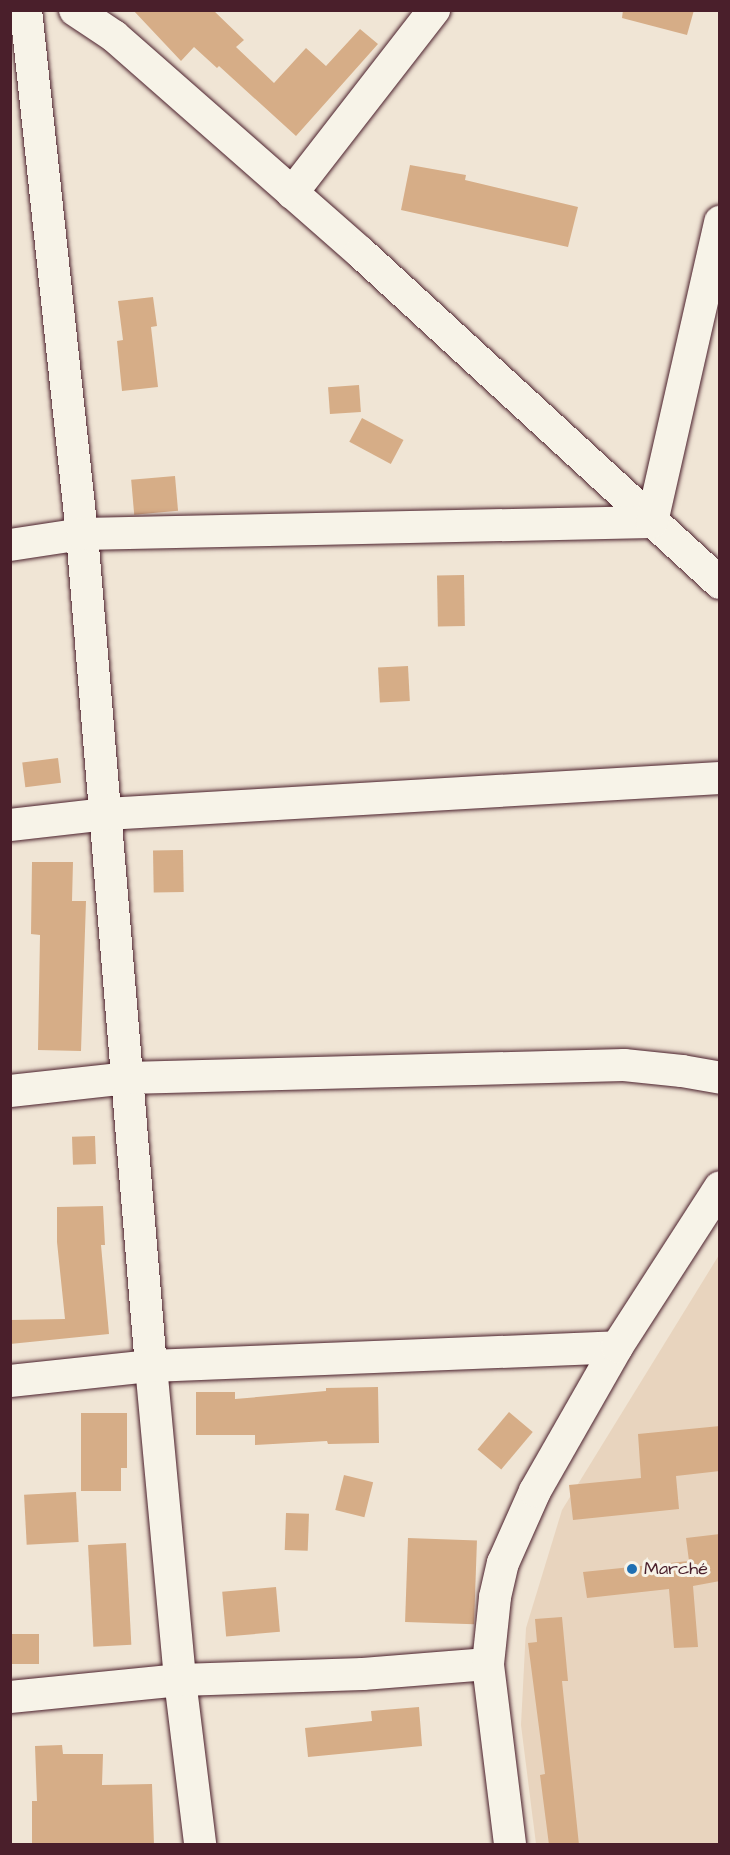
<!DOCTYPE html>
<meta charset="utf-8">
<style>
body{margin:0}
#map{position:relative;width:730px;height:1855px;overflow:hidden;background:#f0e5d5;font-family:"Architects Daughter",sans-serif}
div>[style]{position:absolute}
.built>*{inset:0;background:#e8d4be}
.building>*{inset:0;background:#d6ad87;transform-origin:0 0}
.roads{filter:drop-shadow(0 0 2px #4a1f2b) drop-shadow(0 0 2px #4a1f2b)}
.minor>*{height:32px;margin:-16px;padding:0 16px;transform-origin:16px;border-radius:16px;background:#f7f3e8}
.dots>*{width:16px;height:16px;translate:-50% -50%;box-sizing:border-box;border:3px solid #f7f3e8;border-radius:50%}
span{translate:-50% -50%;white-space:nowrap;text-align:center;line-height:1.15;-webkit-text-stroke:6px #f7f3e8;paint-order:stroke}
.poi-label{font-size:18px;color:#4a1f2b}
.left{translate:0 -50%;text-align:left}
.frame{position:absolute;inset:0;border:12px solid #4a1f2b;pointer-events:none}
</style>
<div id="map">
<div class="built">
<div style="clip-path:polygon(719px 1255px,719px 1844px,536px 1844px,521px 1725px,526px 1628px,562px 1510px)"></div>
</div>
<div class="building">
<div style="clip-path:polygon(133px 10px,213px 10px,244px 40px,236px 47px,274px 83px,306px 48px,326px 66px,360px 29px,378px 44px,296px 136px,219px 66px,217px 68px,194px 47px,181px 61px)"></div>
<div style="clip-path:polygon(623px 10px,694px 10px,687px 35px,622px 18px)"></div>
<div style="clip-path:polygon(410px 165px,466px 175px,465px 180px,578px 207px,568px 247px,401px 210px)"></div>
<div style="clip-path:polygon(153px 297px,157px 326px,151px 327px,158px 387px,122px 391px,117px 341px,123px 340px,118px 301px)"></div>
<div style="left:359px;top:385px;width:27px;height:31px;rotate:86deg"></div>
<div style="left:362px;top:418px;width:47px;height:27px;rotate:28deg"></div>
<div style="left:175px;top:476px;width:35px;height:44px;rotate:85deg"></div>
<div style="left:464px;top:575px;width:51px;height:27px;rotate:89deg"></div>
<div style="left:408px;top:666px;width:35px;height:30px;rotate:87deg"></div>
<div style="left:58px;top:758px;width:25px;height:36px;rotate:83deg"></div>
<div style="left:183px;top:850px;width:42px;height:30px;rotate:89deg"></div>
<div style="clip-path:polygon(32px 862px,73px 862px,72px 901px,86px 901px,81px 1051px,38px 1050px,40px 935px,31px 934px)"></div>
<div style="left:95px;top:1136px;width:28px;height:23px;rotate:88deg"></div>
<div style="clip-path:polygon(103px 1206px,105px 1245px,101px 1245px,109px 1334px,10px 1344px,10px 1320px,65px 1319px,57px 1242px,57px 1207px)"></div>
<div style="clip-path:polygon(378px 1387px,379px 1443px,328px 1444px,327px 1441px,255px 1445px,255px 1435px,196px 1435px,196px 1392px,235px 1392px,235px 1399px,326px 1391px,326px 1388px)"></div>
<div style="left:509px;top:1412px;width:31px;height:49px;rotate:40deg"></div>
<div style="clip-path:polygon(81px 1413px,127px 1413px,127px 1468px,121px 1468px,121px 1491px,81px 1491px)"></div>
<div style="clip-path:polygon(720px 1426px,720px 1471px,676px 1476px,679px 1509px,573px 1520px,569px 1485px,641px 1478px,638px 1434px)"></div>
<div style="left:344px;top:1475px;width:30px;height:36px;rotate:14deg"></div>
<div style="left:76px;top:1492px;width:50px;height:52px;rotate:87deg"></div>
<div style="left:286px;top:1513px;width:23px;height:37px;rotate:2deg"></div>
<div style="clip-path:polygon(720px 1534px,720px 1581px,693px 1586px,698px 1647px,674px 1648px,669px 1589px,587px 1598px,583px 1572px,689px 1561px,686px 1538px)"></div>
<div style="left:408px;top:1538px;width:69px;height:84px;rotate:2deg"></div>
<div style="left:126px;top:1543px;width:102px;height:38px;rotate:87deg"></div>
<div style="left:276px;top:1587px;width:45px;height:54px;rotate:85deg"></div>
<div style="clip-path:polygon(562px 1617px,568px 1681px,562px 1681px,579px 1845px,549px 1845px,540px 1775px,545px 1774px,528px 1643px,537px 1642px,535px 1619px)"></div>
<div style="left:39px;top:1634px;width:30px;height:29px;rotate:90deg"></div>
<div style="clip-path:polygon(419px 1707px,422px 1746px,308px 1757px,305px 1728px,372px 1721px,371px 1711px)"></div>
<div style="clip-path:polygon(62px 1745px,63px 1754px,103px 1754px,102px 1785px,152px 1784px,154px 1845px,32px 1845px,32px 1801px,37px 1801px,35px 1746px)"></div>
</div>
<div class="roads">
<div class="minor">
<div style="left:26px;top:10px;width:527px;rotate:83.9deg"></div>
<div style="left:82px;top:534px;width:835px;rotate:85.26deg"></div>
<div style="left:151px;top:1366px;width:315px;rotate:84.7deg"></div>
<div style="left:180px;top:1680px;width:165px;rotate:83deg"></div>
<div style="left:75px;top:10px;width:47px;rotate:33.7deg"></div>
<div style="left:114px;top:36px;width:327px;rotate:41.3deg"></div>
<div style="left:360px;top:252px;width:489px;rotate:42.6deg"></div>
<div style="left:292px;top:193px;width:232px;rotate:-52.2deg"></div>
<div style="left:10px;top:545px;width:73px;rotate:-8.7deg"></div>
<div style="left:82px;top:534px;width:570px;rotate:-1.21deg"></div>
<div style="left:652px;top:522px;width:308px;rotate:-77.2deg"></div>
<div style="left:10px;top:825px;width:97px;rotate:-6.5deg"></div>
<div style="left:106px;top:814px;width:615px;rotate:-3.36deg"></div>
<div style="left:10px;top:1091px;width:118px;rotate:-6.3deg"></div>
<div style="left:127px;top:1078px;width:497px;rotate:-1.5deg"></div>
<div style="left:624px;top:1065px;width:58px;rotate:5.9deg"></div>
<div style="left:682px;top:1071px;width:39px;rotate:10deg"></div>
<div style="left:10px;top:1381px;width:142px;rotate:-6.1deg"></div>
<div style="left:151px;top:1366px;width:466px;rotate:-2.3deg"></div>
<div style="left:10px;top:1697px;width:171px;rotate:-5.7deg"></div>
<div style="left:180px;top:1680px;width:183px;rotate:-1.9deg"></div>
<div style="left:363px;top:1674px;width:125px;rotate:-4.6deg"></div>
<div style="left:510px;top:1844px;width:181px;rotate:-97deg"></div>
<div style="left:488px;top:1664px;width:67px;rotate:-84deg"></div>
<div style="left:495px;top:1597px;width:35px;rotate:-77deg"></div>
<div style="left:503px;top:1563px;width:79px;rotate:-66deg"></div>
<div style="left:535px;top:1491px;width:166px;rotate:-60.3deg"></div>
<div style="left:617px;top:1347px;width:190px;rotate:-57.2deg"></div>
</div>
</div>
<div class="dots">
<div style="left:632px;top:1569px;background:#1f6fb2"></div>
</div>
<div class="poi-label">
<span class="left" style="left:644px;top:1569px">Marché</span>
</div>
<div class="frame"></div>
</div>
